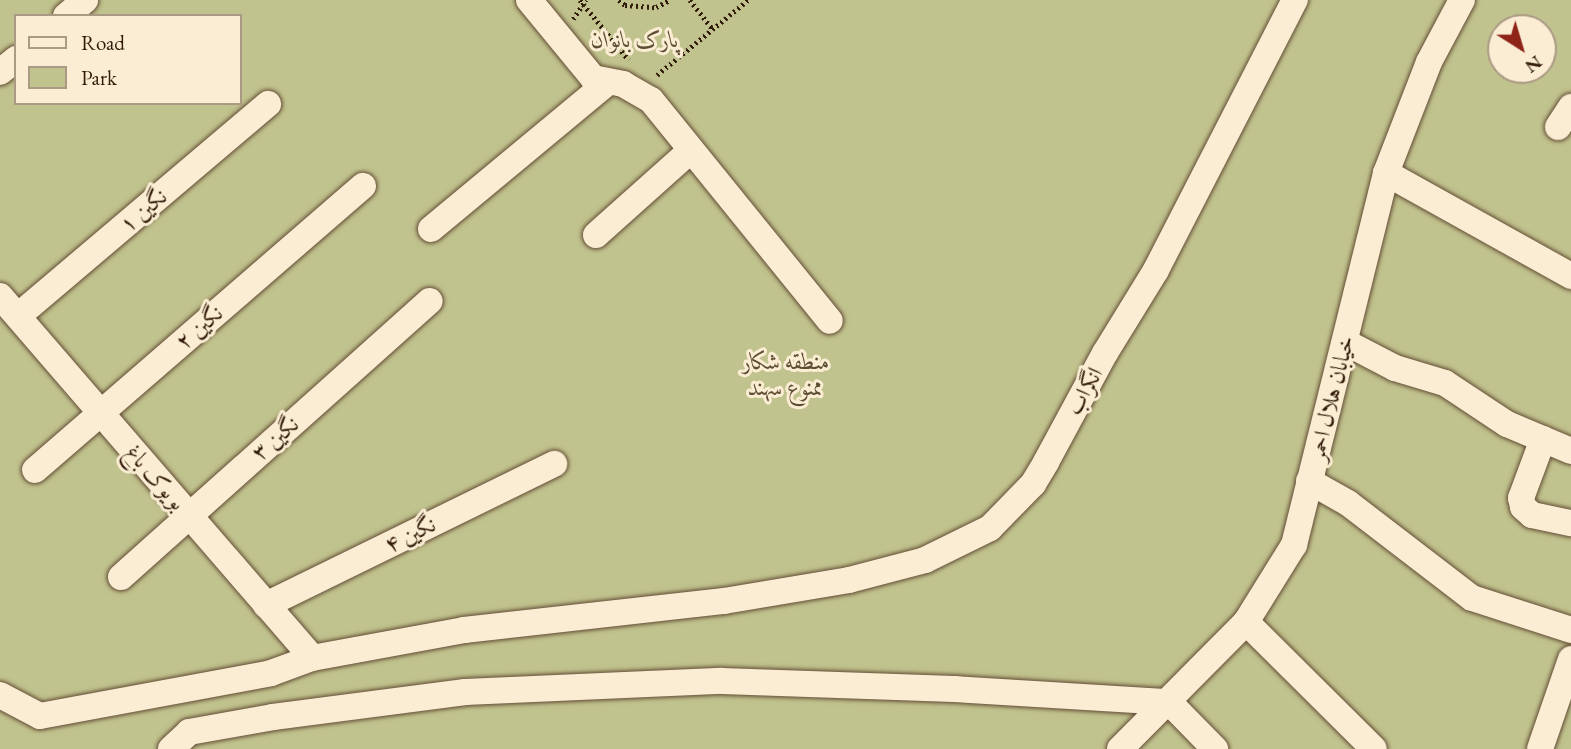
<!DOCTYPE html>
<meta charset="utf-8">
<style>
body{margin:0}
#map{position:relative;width:1571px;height:749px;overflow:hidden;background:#f8e4bc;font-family:"EB Garamond",Amiri,serif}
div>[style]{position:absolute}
.green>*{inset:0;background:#c1c38e}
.path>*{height:4.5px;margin-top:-2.25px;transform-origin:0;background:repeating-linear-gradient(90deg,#321b0a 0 2px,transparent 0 5.5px)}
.roads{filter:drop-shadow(0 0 2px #644d36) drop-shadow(0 0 2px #644d36)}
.minor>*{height:26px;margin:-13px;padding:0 13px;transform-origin:13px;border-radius:13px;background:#faedd3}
span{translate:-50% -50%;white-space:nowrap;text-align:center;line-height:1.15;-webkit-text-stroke:6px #faedd3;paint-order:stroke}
.park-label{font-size:23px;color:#5d4d32;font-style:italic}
.street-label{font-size:23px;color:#321b0a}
.legend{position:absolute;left:14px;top:14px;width:228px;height:91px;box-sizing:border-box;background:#faedd3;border:2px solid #aa9983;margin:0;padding:9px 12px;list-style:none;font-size:21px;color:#321b0a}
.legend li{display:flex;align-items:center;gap:14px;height:35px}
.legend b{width:35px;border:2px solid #aa9983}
.north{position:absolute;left:1487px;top:14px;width:70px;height:70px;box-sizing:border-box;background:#faedd3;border:2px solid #aa9983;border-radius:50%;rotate:143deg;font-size:19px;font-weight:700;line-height:28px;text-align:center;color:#321b0a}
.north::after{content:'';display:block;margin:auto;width:24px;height:32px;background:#8f2418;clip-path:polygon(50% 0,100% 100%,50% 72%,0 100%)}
</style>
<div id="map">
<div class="green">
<div style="clip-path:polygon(evenodd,0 0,1571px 0,1571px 749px,0 749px,0 0,16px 16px,240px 16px,240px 103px,16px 103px,16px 16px,0 0,1501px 28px,1543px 28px,1543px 70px,1501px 70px,1501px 28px)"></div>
</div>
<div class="path">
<div style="left:580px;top:0;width:77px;rotate:50.8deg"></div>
<div style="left:619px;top:0;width:8px;rotate:40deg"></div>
<div style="left:625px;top:5px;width:31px;rotate:4deg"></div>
<div style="left:656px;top:7px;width:16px;rotate:-27deg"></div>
<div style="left:690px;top:0;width:37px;rotate:52deg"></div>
<div style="left:573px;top:19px;width:23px;rotate:-56deg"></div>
<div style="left:657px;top:75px;width:118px;rotate:-39.5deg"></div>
</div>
<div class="roads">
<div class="minor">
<div style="left:529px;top:0;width:101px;rotate:50.6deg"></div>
<div style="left:593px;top:78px;width:31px;rotate:11deg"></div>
<div style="left:623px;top:84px;width:32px;rotate:30deg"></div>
<div style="left:651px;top:100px;width:284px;rotate:51deg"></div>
<div style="left:66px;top:16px;width:25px;rotate:-40deg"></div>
<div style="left:0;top:72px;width:21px;rotate:-39deg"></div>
<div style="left:1558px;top:127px;width:24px;rotate:-57deg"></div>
<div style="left:1386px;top:173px;width:212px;rotate:29.1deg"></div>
<div style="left:431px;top:229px;width:229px;rotate:-39.7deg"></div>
<div style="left:596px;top:235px;width:127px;rotate:-41.8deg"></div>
<div style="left:0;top:296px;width:478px;rotate:49.2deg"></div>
<div style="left:18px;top:316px;width:328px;rotate:-40.3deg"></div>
<div style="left:1345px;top:342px;width:56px;rotate:27.5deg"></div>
<div style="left:1395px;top:368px;width:52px;rotate:16.7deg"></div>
<div style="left:1445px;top:383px;width:74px;rotate:33.5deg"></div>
<div style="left:1507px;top:424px;width:69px;rotate:22.9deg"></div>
<div style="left:1543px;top:439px;width:63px;rotate:110.4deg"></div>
<div style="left:1521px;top:498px;width:9px;rotate:77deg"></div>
<div style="left:1523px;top:507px;width:12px;rotate:42deg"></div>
<div style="left:1532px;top:515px;width:40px;rotate:12deg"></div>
<div style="left:35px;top:470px;width:434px;rotate:-40.9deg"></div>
<div style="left:1309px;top:481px;width:45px;rotate:29.4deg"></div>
<div style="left:1348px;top:503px;width:156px;rotate:37.5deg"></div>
<div style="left:1472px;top:598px;width:104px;rotate:17.9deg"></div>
<div style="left:121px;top:577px;width:414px;rotate:-41.8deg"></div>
<div style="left:266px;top:605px;width:321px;rotate:-26.1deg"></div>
<div style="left:1246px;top:622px;width:180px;rotate:44.8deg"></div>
<div style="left:0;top:695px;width:45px;rotate:27.7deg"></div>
<div style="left:40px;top:716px;width:235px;rotate:-10.5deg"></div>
<div style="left:271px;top:673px;width:44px;rotate:-20.1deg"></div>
<div style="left:312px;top:658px;width:155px;rotate:-10.4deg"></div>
<div style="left:464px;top:630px;width:262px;rotate:-6.4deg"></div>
<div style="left:724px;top:601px;width:127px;rotate:-9.5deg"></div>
<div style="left:849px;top:580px;width:79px;rotate:-14.7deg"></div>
<div style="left:925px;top:560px;width:72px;rotate:-26.2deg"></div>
<div style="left:990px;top:528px;width:62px;rotate:-45.7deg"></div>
<div style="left:1033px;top:484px;width:26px;rotate:-59deg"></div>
<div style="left:1046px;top:462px;width:124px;rotate:-61.6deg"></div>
<div style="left:1105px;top:353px;width:97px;rotate:-58.4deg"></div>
<div style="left:1156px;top:270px;width:304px;rotate:-62.8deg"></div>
<div style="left:171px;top:749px;width:25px;rotate:-43deg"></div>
<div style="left:189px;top:732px;width:85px;rotate:-10.1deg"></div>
<div style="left:273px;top:717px;width:194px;rotate:-7.4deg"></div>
<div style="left:465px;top:692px;width:257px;rotate:-2.5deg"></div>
<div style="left:722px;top:681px;width:232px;rotate:2deg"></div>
<div style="left:954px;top:689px;width:215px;rotate:3.5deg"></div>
<div style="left:1169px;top:702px;width:66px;rotate:45.6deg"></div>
<div style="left:1120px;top:749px;width:179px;rotate:-45.2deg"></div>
<div style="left:1246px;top:622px;width:91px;rotate:-58.1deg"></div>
<div style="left:1294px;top:545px;width:383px;rotate:-76.1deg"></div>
<div style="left:1386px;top:173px;width:119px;rotate:-68.8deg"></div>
<div style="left:1429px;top:62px;width:70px;rotate:-62deg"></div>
<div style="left:1540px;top:749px;width:95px;rotate:-71deg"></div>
</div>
</div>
<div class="park-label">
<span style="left:635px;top:39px">پارک بانوان</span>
<span style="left:786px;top:374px">منطقه شکار<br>ممنوع سهند</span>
</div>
<div class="street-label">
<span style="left:143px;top:210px;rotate:-40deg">نگین ۱</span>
<span style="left:199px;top:327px;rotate:-41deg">نگین ۲</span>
<span style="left:1084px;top:391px;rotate:-61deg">انگراب</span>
<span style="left:1331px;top:398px;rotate:-76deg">خیابان هلال احمر</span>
<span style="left:275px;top:438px;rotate:-41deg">نگین ۳</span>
<span style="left:156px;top:477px;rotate:49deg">بویوک باغ</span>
<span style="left:410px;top:534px;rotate:-26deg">نگین ۴</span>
</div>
<ul class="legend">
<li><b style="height:9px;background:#faedd3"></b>Road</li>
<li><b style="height:19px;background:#c1c38e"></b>Park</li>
</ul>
<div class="north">N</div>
</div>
